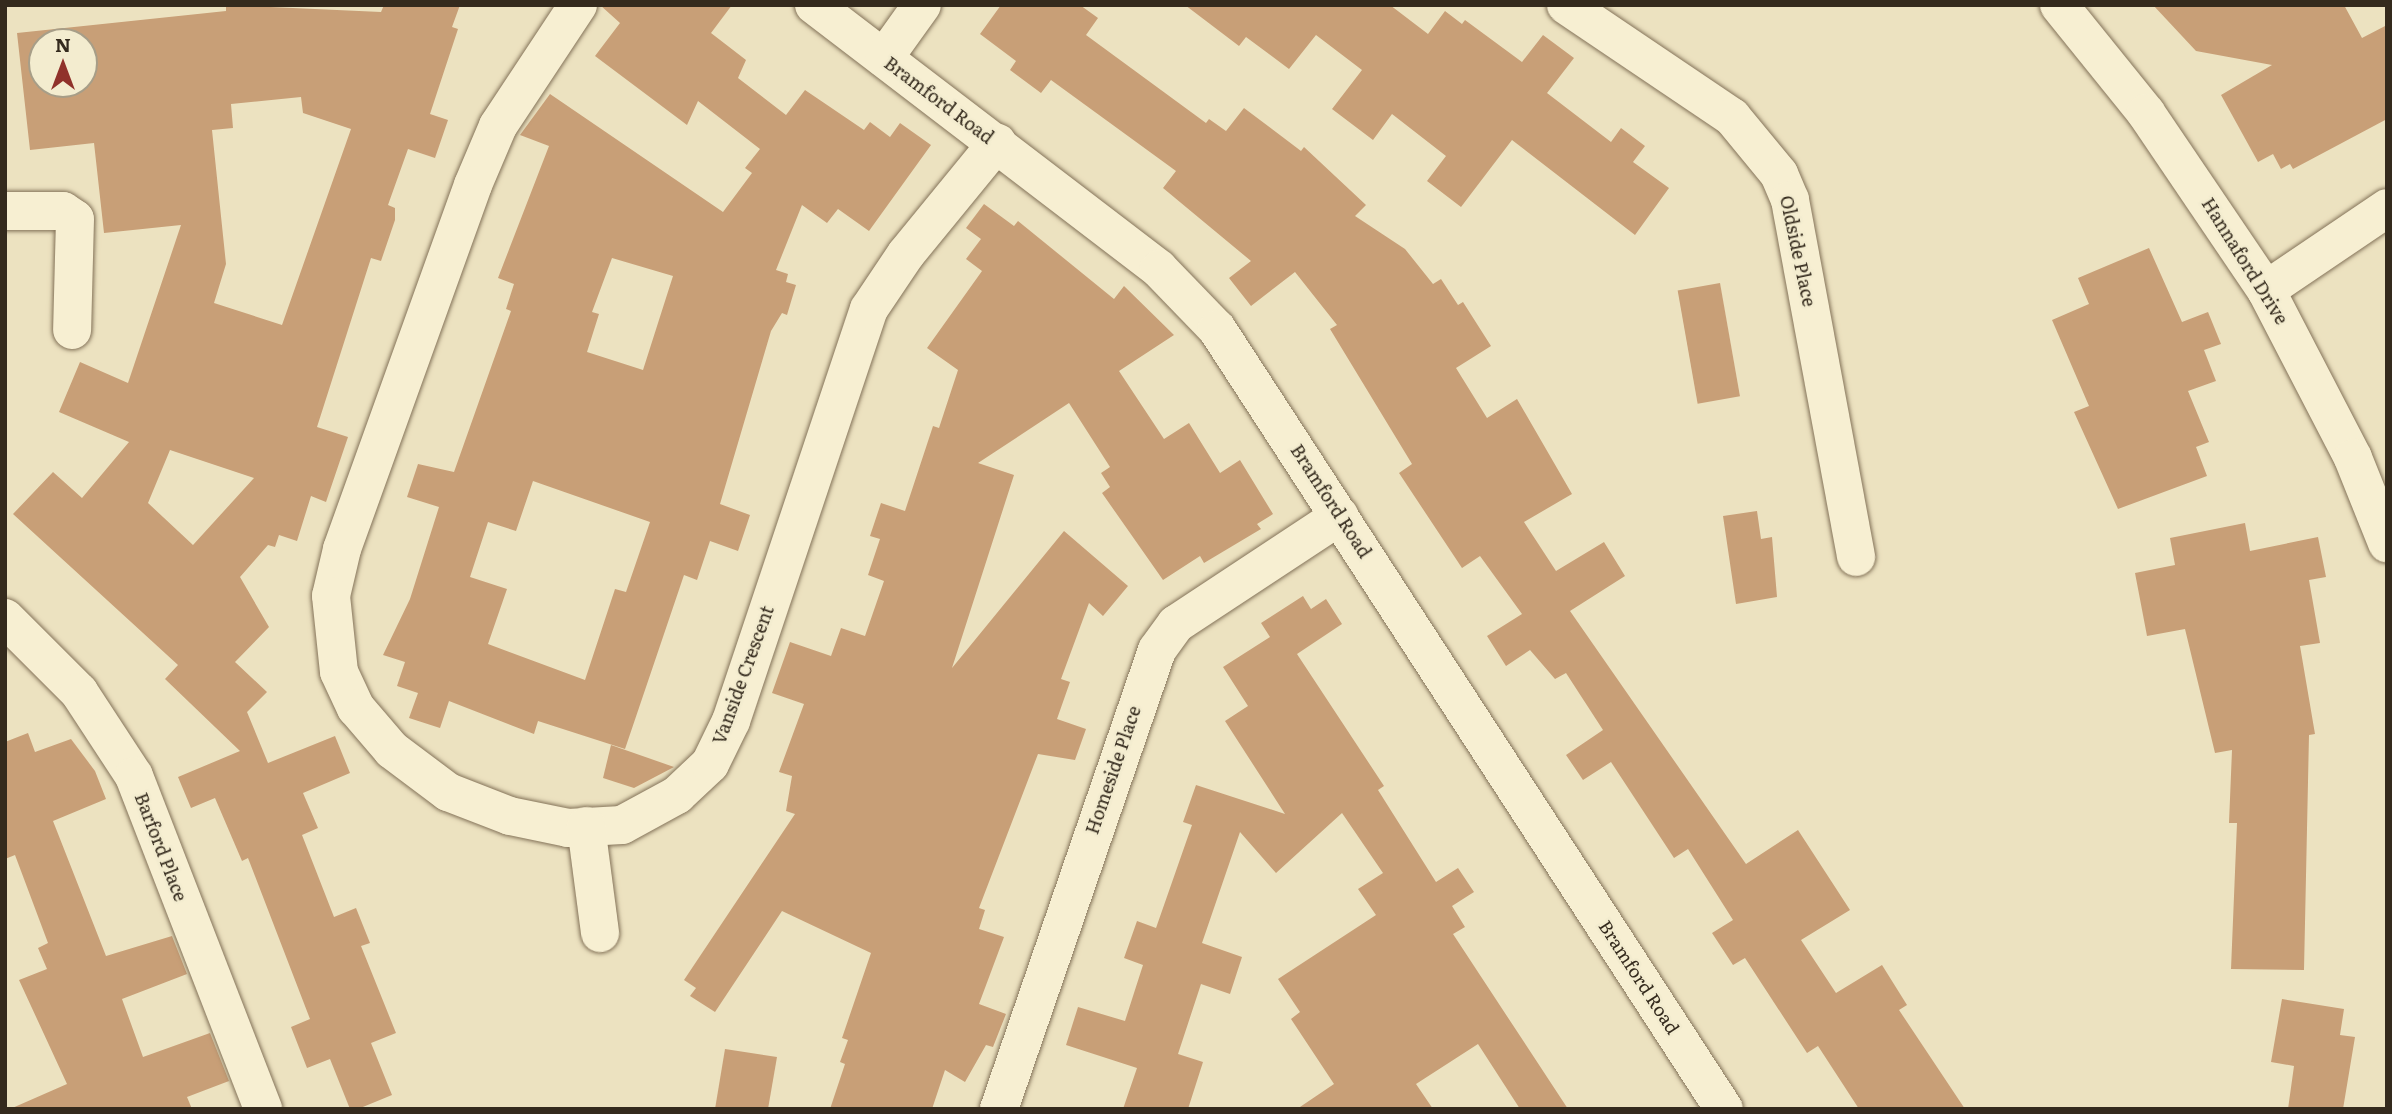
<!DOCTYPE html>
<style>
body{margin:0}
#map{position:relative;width:2392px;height:1114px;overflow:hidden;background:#ece2c0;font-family:Literata,serif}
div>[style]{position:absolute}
.building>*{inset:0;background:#c89f77;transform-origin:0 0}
.roads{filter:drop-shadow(0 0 2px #847359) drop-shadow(0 0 2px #847359)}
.minor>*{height:38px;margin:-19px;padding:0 19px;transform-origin:19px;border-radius:19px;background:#f7efd2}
span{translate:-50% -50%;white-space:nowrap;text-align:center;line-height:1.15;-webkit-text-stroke:5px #f3eccf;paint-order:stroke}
.street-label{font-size:18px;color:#342a1d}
.frame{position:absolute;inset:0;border:7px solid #342a1d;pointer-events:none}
.north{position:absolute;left:28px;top:28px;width:70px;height:70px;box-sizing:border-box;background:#f3eccf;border:2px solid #a79e88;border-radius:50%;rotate:0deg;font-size:19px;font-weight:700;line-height:28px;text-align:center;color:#342a1d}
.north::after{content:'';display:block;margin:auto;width:24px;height:32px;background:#90322b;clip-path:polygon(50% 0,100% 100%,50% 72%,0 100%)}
</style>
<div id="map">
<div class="building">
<div style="clip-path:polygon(evenodd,226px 5px,381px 12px,384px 5px,460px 5px,452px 27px,458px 29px,430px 114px,448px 120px,435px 158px,408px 149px,388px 205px,395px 208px,395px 220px,381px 261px,371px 258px,317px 427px,348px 437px,326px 502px,311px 496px,297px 541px,279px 535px,275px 547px,268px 545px,240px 577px,269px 627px,235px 662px,267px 692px,247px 712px,268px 763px,335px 736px,350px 773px,303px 793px,318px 828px,302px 835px,334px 917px,356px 908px,370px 943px,361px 946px,396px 1033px,371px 1043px,392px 1095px,358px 1109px,350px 1109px,330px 1059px,307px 1068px,291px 1027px,310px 1019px,248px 858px,242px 861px,215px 798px,191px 808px,178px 777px,240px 751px,165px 679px,178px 665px,13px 514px,53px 472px,82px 498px,129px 442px,59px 412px,80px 362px,128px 383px,181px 225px,104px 233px,94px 143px,30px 150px,17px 33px,226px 11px,226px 5px,42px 42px,84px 42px,84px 84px,42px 84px,42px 42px,226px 5px,301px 97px,303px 113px,351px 129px,282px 325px,214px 303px,226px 264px,212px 130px,233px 128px,231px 104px,301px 97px,226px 5px,170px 450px,254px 478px,193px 545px,148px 503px,170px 450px)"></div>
<div style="clip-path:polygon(evenodd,600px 5px,732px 5px,711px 33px,746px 60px,738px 78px,786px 115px,805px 90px,864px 130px,870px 122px,890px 137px,900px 123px,931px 145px,869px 231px,838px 209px,827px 223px,802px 205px,776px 270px,788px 274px,786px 282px,796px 285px,787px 315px,782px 313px,771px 331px,720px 504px,750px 515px,738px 551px,710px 541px,697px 580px,684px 575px,625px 749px,538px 721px,534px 734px,449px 701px,440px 728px,409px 718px,418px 693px,397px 686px,405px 662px,383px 655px,410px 599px,439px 507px,407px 497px,418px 464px,454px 472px,511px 311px,506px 309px,514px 284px,498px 278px,549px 146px,520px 135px,550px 94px,723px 212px,752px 173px,745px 168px,760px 149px,698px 101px,687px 125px,595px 56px,620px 23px,600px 5px,612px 258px,673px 276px,643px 370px,587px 352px,599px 314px,592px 312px,612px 258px,600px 5px,533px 481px,650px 522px,626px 592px,615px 589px,585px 680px,488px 644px,507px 589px,470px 577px,488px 522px,516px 531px,533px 481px)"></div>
<div style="clip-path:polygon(1001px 5px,1080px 5px,1098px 18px,1086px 35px,1206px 123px,1209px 119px,1226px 131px,1244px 108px,1301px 151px,1304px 147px,1366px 205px,1355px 216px,1405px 249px,1433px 284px,1441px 279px,1458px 305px,1463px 302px,1491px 346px,1456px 368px,1487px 418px,1517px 399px,1572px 494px,1524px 522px,1556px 571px,1604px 542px,1625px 576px,1570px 611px,1746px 864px,1798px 830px,1850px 910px,1801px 940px,1836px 993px,1882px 965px,1907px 1005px,1899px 1010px,1965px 1109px,1859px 1109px,1818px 1046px,1807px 1053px,1745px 958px,1733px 965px,1712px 933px,1733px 920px,1688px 849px,1674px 858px,1611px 762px,1583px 780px,1566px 755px,1603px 730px,1566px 673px,1555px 679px,1530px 650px,1506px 666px,1487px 636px,1522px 614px,1480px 556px,1462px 568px,1399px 473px,1412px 464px,1330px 329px,1337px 325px,1295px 272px,1251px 306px,1229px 278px,1251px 261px,1163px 188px,1176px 171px,1051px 80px,1041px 93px,1010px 70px,1016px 61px,980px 34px)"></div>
<div style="clip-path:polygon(1185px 5px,1390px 5px,1428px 34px,1445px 11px,1462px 24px,1465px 20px,1522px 62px,1543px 35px,1574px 58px,1547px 93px,1611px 142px,1621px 128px,1645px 146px,1633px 162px,1669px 188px,1635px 235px,1512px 140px,1461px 207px,1427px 181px,1446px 156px,1392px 114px,1373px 140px,1332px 109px,1362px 70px,1316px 35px,1289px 69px,1246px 37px,1239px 46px)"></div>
<div style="clip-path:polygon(2153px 5px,2344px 5px,2362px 38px,2387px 25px,2387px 119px,2293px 169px,2290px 164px,2281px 169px,2273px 154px,2258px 162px,2221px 95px,2272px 65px,2196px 51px)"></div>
<div style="clip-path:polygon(984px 204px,1014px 226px,1018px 221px,1114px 299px,1124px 286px,1174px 335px,1119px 371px,1164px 439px,1189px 423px,1220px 473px,1240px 460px,1273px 514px,1257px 524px,1261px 529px,1204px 563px,1200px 556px,1163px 580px,1102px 493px,1110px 487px,1101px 473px,1110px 467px,1069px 403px,978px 463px,1014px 475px,952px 668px,1064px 531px,1128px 586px,1103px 616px,1089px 603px,1061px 679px,1070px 682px,1057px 719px,1086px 729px,1075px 760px,1038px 754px,979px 908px,985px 910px,979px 929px,1004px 937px,979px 1004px,1006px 1014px,993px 1047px,986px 1045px,965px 1082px,945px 1070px,932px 1109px,830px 1109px,845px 1064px,840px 1062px,848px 1040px,842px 1038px,871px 953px,782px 911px,715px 1012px,690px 996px,696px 988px,684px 980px,795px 814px,786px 811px,792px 776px,779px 772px,804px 704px,772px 693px,790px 642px,831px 656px,841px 628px,865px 636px,884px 581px,868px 575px,880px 539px,870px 536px,881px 503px,905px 511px,933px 426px,939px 428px,958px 370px,927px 348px,982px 271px,966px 259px,981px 239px,966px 228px)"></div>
<div style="clip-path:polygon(2149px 248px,2182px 322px,2208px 312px,2221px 344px,2204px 350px,2216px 381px,2188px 391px,2209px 442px,2196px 447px,2207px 476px,2118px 509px,2074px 412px,2089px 406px,2052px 320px,2089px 304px,2078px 278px)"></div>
<div style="left:1720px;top:283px;width:115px;height:43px;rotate:80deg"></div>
<div style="clip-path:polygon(1757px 511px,1761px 539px,1772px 537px,1777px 597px,1736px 604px,1723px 516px)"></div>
<div style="clip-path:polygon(2245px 523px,2250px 551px,2318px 537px,2326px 577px,2309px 580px,2320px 643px,2300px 646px,2315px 734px,2309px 735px,2304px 970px,2231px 969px,2237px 823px,2229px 823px,2232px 750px,2215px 753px,2185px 629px,2147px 636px,2135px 573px,2175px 565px,2170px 538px)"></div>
<div style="clip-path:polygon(1303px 596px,1311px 609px,1326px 599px,1342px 624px,1297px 654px,1384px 786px,1378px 790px,1436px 882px,1458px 868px,1474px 892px,1452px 906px,1465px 927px,1453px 934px,1568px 1109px,1520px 1109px,1478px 1044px,1416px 1084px,1433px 1109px,1297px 1109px,1334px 1084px,1291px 1019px,1300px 1012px,1278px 979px,1376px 915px,1358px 889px,1383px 873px,1342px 813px,1276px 873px,1240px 832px,1202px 943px,1242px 957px,1230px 994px,1201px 984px,1178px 1054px,1203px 1062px,1188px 1109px,1123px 1109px,1137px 1068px,1066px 1045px,1078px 1007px,1125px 1021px,1143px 965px,1124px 958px,1137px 921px,1156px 928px,1192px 825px,1183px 822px,1196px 785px,1285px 814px,1225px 721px,1248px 706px,1223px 667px,1270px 637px,1261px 623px)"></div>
<div style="clip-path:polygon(28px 733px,35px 752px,71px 739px,95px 771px,106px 799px,53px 821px,106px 956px,172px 936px,187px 974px,122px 999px,143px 1057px,210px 1033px,229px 1081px,187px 1097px,192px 1109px,10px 1109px,67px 1084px,19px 980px,47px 969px,38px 948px,48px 943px,15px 855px,5px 859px,5px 742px)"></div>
<div style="clip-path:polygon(611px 745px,674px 767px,634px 788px,603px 778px)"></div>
<div style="clip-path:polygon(2282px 999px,2344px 1009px,2340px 1035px,2355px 1037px,2343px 1109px,2288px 1109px,2294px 1066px,2271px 1062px)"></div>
<div style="clip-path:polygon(725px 1049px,777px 1057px,768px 1109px,715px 1109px)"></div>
</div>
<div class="roads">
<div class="minor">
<div style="left:578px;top:5px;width:145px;rotate:123.5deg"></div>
<div style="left:498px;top:126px;width:64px;rotate:113deg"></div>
<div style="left:473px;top:185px;width:387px;rotate:109.8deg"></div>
<div style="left:342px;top:549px;width:48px;rotate:103.2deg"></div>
<div style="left:331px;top:596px;width:76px;rotate:84deg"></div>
<div style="left:339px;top:672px;width:40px;rotate:65deg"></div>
<div style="left:356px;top:708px;width:55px;rotate:49.4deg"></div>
<div style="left:392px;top:750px;width:70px;rotate:36.9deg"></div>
<div style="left:448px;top:792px;width:66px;rotate:21.2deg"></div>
<div style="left:510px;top:816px;width:59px;rotate:11.7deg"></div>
<div style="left:568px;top:828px;width:54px;rotate:-3.2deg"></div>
<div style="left:622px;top:825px;width:63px;rotate:-28.6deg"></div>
<div style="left:677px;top:795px;width:45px;rotate:-43.2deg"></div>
<div style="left:710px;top:764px;width:48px;rotate:-64deg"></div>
<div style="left:731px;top:721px;width:434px;rotate:-71.5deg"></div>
<div style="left:869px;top:309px;width:66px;rotate:-56.1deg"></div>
<div style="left:906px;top:254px;width:144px;rotate:-50.7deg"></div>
<div style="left:814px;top:5px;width:434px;rotate:37.4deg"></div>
<div style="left:1159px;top:269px;width:83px;rotate:46deg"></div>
<div style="left:1217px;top:329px;width:930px;rotate:56.98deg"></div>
<div style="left:1566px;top:5px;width:200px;rotate:34deg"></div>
<div style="left:1732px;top:117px;width:74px;rotate:50.5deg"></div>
<div style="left:1779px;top:174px;width:28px;rotate:67deg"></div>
<div style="left:1790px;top:200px;width:363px;rotate:79.5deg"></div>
<div style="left:2059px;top:5px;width:139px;rotate:51.1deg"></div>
<div style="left:2146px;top:113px;width:214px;rotate:55.9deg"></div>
<div style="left:2266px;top:290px;width:189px;rotate:62.6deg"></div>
<div style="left:2353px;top:458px;width:92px;rotate:68.2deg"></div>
<div style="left:884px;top:58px;width:65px;rotate:-54.4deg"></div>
<div style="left:5px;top:211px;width:58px"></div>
<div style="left:63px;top:211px;width:14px;rotate:34deg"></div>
<div style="left:75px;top:219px;width:111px;rotate:91.5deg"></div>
<div style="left:2266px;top:290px;width:146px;rotate:-34.1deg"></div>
<div style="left:5px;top:618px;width:105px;rotate:45deg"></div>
<div style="left:79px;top:692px;width:100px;rotate:56.8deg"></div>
<div style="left:134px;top:776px;width:357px;rotate:68.8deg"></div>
<div style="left:586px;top:826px;width:108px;rotate:82.5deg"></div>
<div style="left:999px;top:1109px;width:485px;rotate:-71deg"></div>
<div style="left:1157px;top:650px;width:32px;rotate:-54deg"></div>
<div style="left:1176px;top:624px;width:196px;rotate:-33.4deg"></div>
</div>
</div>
<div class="street-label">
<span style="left:939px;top:100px;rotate:37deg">Bramford Road</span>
<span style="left:1798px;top:251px;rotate:78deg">Oldside Place</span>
<span style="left:2245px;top:261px;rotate:58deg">Hannaford Drive</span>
<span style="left:1331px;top:501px;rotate:57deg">Bramford Road</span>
<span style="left:743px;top:675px;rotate:-70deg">Vanside Crescent</span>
<span style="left:1113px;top:770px;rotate:-71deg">Homeside Place</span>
<span style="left:161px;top:847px;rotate:69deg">Barford Place</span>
<span style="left:1639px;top:977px;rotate:57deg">Bramford Road</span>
</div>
<div class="frame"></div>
<div class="north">N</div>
</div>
